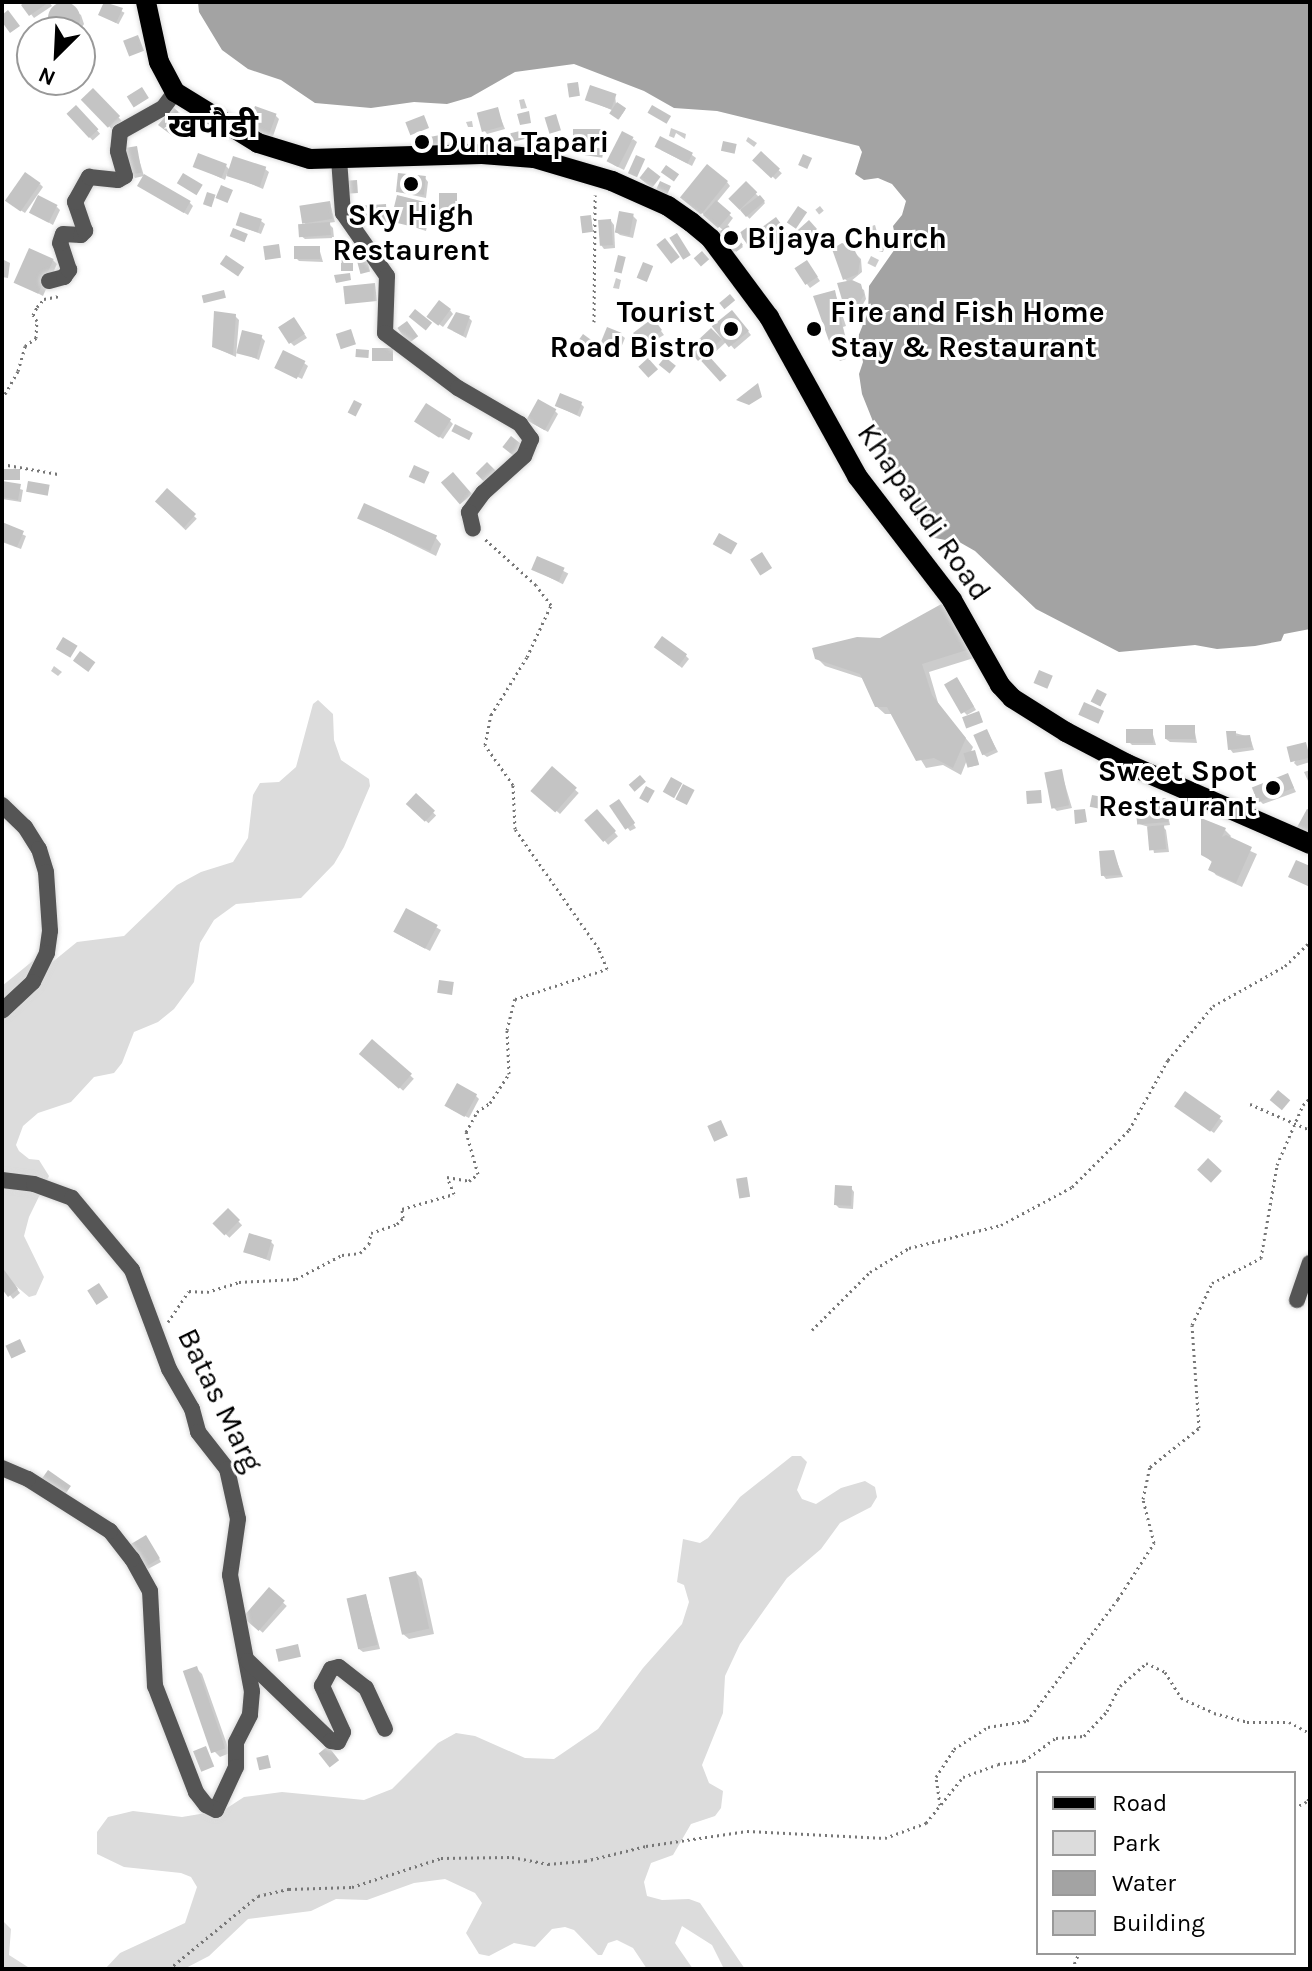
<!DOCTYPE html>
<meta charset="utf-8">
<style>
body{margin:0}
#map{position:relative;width:1312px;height:1971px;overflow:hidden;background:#fff;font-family:Karla,"Noto Sans Devanagari",sans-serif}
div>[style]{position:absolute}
.green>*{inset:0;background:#dcdcdc}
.water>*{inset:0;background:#a3a3a3}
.shadow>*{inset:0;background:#0003;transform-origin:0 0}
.building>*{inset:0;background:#c4c4c4;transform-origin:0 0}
.round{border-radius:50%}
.path>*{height:3px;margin-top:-1.5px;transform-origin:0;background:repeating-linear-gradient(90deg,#777 0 2px,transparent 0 6px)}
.roads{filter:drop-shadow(0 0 2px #dbdbdb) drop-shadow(0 0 2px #dbdbdb)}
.minor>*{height:16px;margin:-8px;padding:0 8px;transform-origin:8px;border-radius:8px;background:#555}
.major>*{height:20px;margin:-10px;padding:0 10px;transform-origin:10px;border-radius:10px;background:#000}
.dots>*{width:22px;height:22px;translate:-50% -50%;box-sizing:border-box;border:4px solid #fff;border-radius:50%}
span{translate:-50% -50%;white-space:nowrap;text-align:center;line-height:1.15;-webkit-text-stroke:6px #fff;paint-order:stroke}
.poi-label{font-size:30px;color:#000;font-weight:700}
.left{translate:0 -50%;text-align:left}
.right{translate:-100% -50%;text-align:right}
.street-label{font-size:30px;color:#000}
.quarter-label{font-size:34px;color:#000;font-weight:700}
.frame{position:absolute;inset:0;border:4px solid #000;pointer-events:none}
.legend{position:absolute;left:1036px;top:1771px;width:260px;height:184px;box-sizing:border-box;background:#fff;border:2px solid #999;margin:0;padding:10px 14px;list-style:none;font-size:24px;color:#000}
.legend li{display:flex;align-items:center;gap:16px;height:40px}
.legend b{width:40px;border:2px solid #999}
.north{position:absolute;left:16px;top:16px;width:80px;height:80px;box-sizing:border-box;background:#fff;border:2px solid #999;border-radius:50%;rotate:204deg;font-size:22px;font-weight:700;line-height:32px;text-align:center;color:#000}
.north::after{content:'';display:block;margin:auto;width:28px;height:36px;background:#000;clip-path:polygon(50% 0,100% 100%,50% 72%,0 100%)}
</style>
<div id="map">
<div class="green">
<div style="clip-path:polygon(318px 700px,333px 714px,334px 740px,341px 760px,369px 779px,370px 786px,344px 847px,334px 864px,301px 898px,236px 904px,214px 920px,200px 943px,194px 982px,174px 1009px,158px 1022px,134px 1032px,122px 1063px,114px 1073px,94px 1077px,71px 1102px,38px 1113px,23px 1126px,16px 1145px,19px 1151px,29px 1159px,39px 1160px,49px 1176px,29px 1217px,24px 1236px,44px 1277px,36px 1295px,29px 1297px,16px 1286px,2px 1282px,2px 986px,56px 942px,50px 964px,77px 942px,124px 936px,177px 885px,201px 872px,233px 862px,248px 838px,253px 795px,260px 783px,279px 782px,296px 767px,313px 704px)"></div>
<div style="clip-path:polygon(792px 1456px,801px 1456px,807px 1462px,797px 1490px,802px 1499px,816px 1504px,841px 1488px,865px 1481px,875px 1487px,877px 1497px,871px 1507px,840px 1523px,821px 1549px,787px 1578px,740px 1644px,725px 1676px,723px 1713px,702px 1765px,709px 1783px,723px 1791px,721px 1808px,715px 1816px,691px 1824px,673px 1855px,651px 1863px,644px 1882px,647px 1896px,662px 1900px,689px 1899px,700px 1903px,745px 1969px,724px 1969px,712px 1945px,682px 1926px,675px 1943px,693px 1969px,647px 1969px,633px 1948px,617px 1940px,608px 1943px,602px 1955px,598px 1955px,574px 1930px,565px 1927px,552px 1929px,535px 1947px,514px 1943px,489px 1956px,479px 1954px,466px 1933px,482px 1903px,475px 1893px,445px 1879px,414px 1883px,367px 1900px,336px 1899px,311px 1911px,248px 1919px,209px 1956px,184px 1969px,105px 1969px,120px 1953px,185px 1923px,197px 1887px,191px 1877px,181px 1873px,124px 1867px,97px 1854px,97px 1832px,108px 1817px,133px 1811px,182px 1817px,224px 1810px,244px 1797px,282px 1792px,364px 1800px,392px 1789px,438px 1743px,456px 1733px,475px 1736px,525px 1758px,554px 1759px,598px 1729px,643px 1668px,682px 1624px,689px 1602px,684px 1585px,677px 1582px,683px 1539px,700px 1543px,708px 1538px,740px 1497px)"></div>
<div style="clip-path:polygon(2px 1920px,11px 1929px,9px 1955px,31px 1969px,2px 1969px)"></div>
</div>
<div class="water">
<div style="clip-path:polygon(198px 2px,1310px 2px,1310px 629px,1284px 634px,1281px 641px,1255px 646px,1217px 649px,1195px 645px,1119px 652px,1036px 609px,975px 551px,961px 543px,935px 538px,920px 528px,907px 489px,888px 459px,862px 394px,859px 374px,863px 362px,858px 337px,868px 312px,869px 286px,897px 246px,893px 226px,902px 215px,906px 201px,892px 184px,878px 178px,864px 180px,855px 174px,862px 152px,859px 146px,717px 111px,674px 108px,644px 91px,574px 64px,515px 72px,471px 97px,447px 104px,414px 102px,371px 108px,315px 103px,281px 80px,248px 69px,222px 50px,199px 12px)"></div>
</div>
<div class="shadow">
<div style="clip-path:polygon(28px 2px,49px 2px,52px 6px,34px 18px,24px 5px)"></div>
<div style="left:106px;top:3px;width:21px;height:13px;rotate:28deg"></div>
<div style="clip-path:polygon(68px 5px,81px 15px,84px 24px,79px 32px,53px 30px,49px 16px,54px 8px)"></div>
<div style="left:93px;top:90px;width:42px;height:13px;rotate:47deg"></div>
<div style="clip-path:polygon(615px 95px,616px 104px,625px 110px,619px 119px,612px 114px,614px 111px,588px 100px)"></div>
<div style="clip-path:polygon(524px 99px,527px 108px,521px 109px,519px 100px)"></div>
<div style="left:76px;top:107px;width:36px;height:10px;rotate:48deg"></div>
<div style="clip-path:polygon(497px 109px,505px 129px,487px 134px,484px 130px)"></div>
<div style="clip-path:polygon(173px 110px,192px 127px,179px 139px,164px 128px)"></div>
<div style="clip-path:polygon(275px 115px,279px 119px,272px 139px,252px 132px)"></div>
<div style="clip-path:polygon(472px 121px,473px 127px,468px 127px,466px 122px)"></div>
<div style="clip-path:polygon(671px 128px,686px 134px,685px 139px,676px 133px,674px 138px,669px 136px)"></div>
<div style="clip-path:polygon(600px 131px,604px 143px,579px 144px,575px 140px)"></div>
<div style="clip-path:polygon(748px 137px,757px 143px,754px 147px,746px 141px)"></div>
<div style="clip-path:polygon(633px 139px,637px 142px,624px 170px,614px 165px,611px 162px)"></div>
<div style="clip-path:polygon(661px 139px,692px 155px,696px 158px,692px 166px,661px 150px)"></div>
<div style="clip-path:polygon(136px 149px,144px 176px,135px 178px,132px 174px)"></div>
<div style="left:761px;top:153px;width:29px;height:9px;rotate:44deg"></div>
<div style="clip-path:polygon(195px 166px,226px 166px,231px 171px,265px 169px,269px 172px,263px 189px,227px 174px,225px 180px)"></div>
<div style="clip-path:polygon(425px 178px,428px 182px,426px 198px,398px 192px)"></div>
<div style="clip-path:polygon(727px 182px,730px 186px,716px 203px,733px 218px,727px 226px,743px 247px,736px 252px,721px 232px,723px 230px,687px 201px)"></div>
<div style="clip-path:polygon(40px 184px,43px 187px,25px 213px,11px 204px)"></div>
<div style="left:746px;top:184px;width:27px;height:22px;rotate:45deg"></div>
<div style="clip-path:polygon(139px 186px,190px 203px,193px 206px,188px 215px)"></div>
<div style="clip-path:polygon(330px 203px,335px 222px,328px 223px,333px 228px,334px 238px,305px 239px,301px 236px,308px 226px,303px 222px)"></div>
<div style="clip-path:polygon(428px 205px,431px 208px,426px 231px,393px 220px)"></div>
<div style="clip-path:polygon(385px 206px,390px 222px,364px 224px,361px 221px)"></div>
<div style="left:820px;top:206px;width:6px;height:6px;rotate:51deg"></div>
<div style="clip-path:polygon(57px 207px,60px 210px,53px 225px,32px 213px)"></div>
<div style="clip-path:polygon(633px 216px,637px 220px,633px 238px,620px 235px,616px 232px)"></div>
<div style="clip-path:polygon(261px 221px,265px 224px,261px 234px,238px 225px)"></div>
<div style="clip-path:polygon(611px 221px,614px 225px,615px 248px,604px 249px,601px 245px)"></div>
<div style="clip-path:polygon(779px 223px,788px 235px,770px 249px,758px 233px)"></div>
<div style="clip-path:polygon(875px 225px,877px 232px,871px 233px,868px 227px)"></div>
<div style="clip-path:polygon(319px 248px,323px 262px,299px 261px,296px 258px)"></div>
<div style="clip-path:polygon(851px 249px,861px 259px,862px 272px,850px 282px,864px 290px,866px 299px,859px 311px,851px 315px,847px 312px,849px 283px,844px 278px)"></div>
<div style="left:871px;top:256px;width:9px;height:8px;rotate:27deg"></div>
<div style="clip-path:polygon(2px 259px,10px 263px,8px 278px,2px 277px)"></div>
<div style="clip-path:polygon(53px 260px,57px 264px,43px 296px,16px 282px)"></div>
<div style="clip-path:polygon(810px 266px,820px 281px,810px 288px,807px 284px)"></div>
<div style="clip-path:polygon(616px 278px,621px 280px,619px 289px,613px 288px)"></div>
<div style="clip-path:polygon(835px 293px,846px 326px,843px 327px,848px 347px,843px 348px,846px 359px,840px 361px,837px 357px)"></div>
<div style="clip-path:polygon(450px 310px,453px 314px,443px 327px,432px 319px)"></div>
<div style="left:732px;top:313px;width:29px;height:22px;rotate:49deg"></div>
<div style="clip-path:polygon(235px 316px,239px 320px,236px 357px,214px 347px)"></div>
<div style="clip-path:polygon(469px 318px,472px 321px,466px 338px,453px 331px)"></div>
<div style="clip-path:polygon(297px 323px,307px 338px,294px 346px,290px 342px)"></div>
<div style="clip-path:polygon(656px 324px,664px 335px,645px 346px,635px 332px)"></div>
<div style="clip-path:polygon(711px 330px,726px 342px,712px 355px,699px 342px)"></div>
<div style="clip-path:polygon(621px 335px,625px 338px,616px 360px,600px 352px)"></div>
<div style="clip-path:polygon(261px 337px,265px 341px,259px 360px,237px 351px)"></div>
<div style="clip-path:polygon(304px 363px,308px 366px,302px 379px,278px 367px)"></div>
<div style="clip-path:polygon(581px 404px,584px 407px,580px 417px,557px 406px)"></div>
<div style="clip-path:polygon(555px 411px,558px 414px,548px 432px,532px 423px)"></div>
<div style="clip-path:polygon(449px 420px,453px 424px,443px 439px,420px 424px)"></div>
<div style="clip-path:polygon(2px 483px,23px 490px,21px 502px,2px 499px)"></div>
<div style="left:168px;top:491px;width:40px;height:16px;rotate:44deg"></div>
<div style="clip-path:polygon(359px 518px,436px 538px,441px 544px,436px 556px)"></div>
<div style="clip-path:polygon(2px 525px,26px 536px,21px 549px,2px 542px)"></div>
<div style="left:538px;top:558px;width:34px;height:12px;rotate:27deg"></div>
<div style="clip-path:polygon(944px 605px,977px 657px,929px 672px,939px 706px,973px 747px,970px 754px,975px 754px,979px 765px,970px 767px,967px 760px,961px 775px,943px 765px,926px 768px,893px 714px,885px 714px,876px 706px,865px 679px,825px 666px,816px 657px,881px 640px)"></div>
<div style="clip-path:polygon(659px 650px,685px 655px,689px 659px,682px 668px)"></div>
<div style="clip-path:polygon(54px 666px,62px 672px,58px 676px,51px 671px)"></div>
<div style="clip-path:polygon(960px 683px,976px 710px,967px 715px,964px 712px)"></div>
<div style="clip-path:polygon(1194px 727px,1197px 743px,1170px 742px,1166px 739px)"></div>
<div style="clip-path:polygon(987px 731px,998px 752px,987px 757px,983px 754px)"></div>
<div style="clip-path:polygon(1152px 731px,1156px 745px,1132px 745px,1129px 742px)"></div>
<div style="clip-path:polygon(1235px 733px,1250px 737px,1254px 750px,1233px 753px,1230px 749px)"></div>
<div style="clip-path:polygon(1305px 744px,1310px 762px,1297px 766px,1294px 763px)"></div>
<div style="left:552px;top:769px;width:36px;height:28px;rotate:42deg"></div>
<div style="clip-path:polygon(1310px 770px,1310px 783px,1309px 783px,1304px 772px)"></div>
<div style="clip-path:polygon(1061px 771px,1072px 808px,1057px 811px,1053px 807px)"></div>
<div style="clip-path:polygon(1288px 776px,1296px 792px,1263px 804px,1260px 801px)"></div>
<div style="left:416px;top:796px;width:28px;height:11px;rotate:44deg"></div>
<div style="clip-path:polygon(1165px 800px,1170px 825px,1162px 826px,1166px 830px,1169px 852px,1154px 853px,1149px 827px,1139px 824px)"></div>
<div style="clip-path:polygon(619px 801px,636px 828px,630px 831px,612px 806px)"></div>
<div style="left:597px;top:812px;width:32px;height:13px;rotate:49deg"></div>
<div style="clip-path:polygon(1225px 830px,1231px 836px,1228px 841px,1257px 854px,1242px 887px,1216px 875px,1211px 869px,1213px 863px,1203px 854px)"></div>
<div style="clip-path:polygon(1113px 852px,1123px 877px,1106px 879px,1103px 875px)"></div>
<div style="clip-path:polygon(407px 911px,441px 930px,430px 951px,400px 935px)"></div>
<div style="left:373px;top:1042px;width:55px;height:16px;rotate:42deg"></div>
<div style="clip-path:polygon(475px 1095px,479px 1099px,469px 1118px,451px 1109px)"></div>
<div style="clip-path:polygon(1180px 1109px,1219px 1118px,1223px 1121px,1214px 1133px)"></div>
<div style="clip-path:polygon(851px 1188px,854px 1192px,853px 1209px,839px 1208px,835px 1204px)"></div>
<div style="left:228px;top:1211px;width:20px;height:18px;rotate:45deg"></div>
<div style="clip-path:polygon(271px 1242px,274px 1245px,270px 1261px,246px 1252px)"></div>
<div style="clip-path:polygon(2px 1269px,20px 1293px,13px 1299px,2px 1285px)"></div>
<div style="clip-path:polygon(149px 1541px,161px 1562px,148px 1569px,145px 1566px)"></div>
<div style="clip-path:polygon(416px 1573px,422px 1579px,434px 1634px,409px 1639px,403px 1634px)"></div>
<div style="left:269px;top:1590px;width:24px;height:36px;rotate:42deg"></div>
<div style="clip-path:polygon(366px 1596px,380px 1649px,363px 1652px,359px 1649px)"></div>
<div style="clip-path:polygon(196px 1668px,202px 1674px,230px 1753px,220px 1757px,214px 1751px)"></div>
</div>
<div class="building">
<div class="round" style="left:48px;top:2px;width:32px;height:32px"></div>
<div style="clip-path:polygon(25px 2px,49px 2px,29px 16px,21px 5px)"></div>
<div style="clip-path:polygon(104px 2px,123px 8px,116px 23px,98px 15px)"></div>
<div style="clip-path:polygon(8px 10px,20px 26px,10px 33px,2px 22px,2px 15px)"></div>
<div style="left:138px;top:35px;width:17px;height:16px;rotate:69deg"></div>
<div style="left:578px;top:82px;width:14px;height:11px;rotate:82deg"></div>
<div style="left:590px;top:85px;width:28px;height:16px;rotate:19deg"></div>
<div style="left:142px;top:87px;width:13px;height:18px;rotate:58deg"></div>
<div style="left:93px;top:88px;width:39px;height:17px;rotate:46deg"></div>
<div style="left:617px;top:102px;width:11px;height:14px;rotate:34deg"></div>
<div style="left:76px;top:105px;width:33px;height:13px;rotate:47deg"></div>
<div style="left:652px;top:105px;width:22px;height:9px;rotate:30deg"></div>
<div style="left:255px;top:106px;width:23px;height:25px;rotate:20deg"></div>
<div style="clip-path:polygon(173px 107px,190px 122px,174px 137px,158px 125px)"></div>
<div style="left:498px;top:107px;width:20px;height:22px;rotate:75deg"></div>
<div style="clip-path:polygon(529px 111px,531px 123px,520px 125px,517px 114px)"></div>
<div style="left:556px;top:114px;width:17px;height:12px;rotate:73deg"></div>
<div style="left:424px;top:115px;width:14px;height:20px;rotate:69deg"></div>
<div style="left:601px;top:129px;width:12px;height:28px;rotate:90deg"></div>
<div style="left:524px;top:130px;width:9px;height:14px;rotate:77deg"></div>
<div style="left:622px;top:131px;width:13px;height:34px;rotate:27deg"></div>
<div style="left:440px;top:135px;width:10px;height:25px;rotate:79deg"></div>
<div style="left:660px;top:136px;width:37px;height:12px;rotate:27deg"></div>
<div style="left:723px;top:141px;width:14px;height:10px;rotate:12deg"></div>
<div style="left:579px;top:145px;width:25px;height:9px;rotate:9deg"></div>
<div style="left:137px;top:146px;width:27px;height:12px;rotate:80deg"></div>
<div style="left:761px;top:151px;width:26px;height:13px;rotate:43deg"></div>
<div style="left:198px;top:153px;width:31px;height:15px;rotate:21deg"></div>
<div style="left:803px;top:154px;width:10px;height:12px;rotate:24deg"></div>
<div style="left:636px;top:155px;width:10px;height:20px;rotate:24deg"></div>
<div style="left:233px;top:156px;width:35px;height:21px;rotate:18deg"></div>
<div style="left:707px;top:164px;width:27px;height:43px;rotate:39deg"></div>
<div style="left:666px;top:165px;width:16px;height:9px;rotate:35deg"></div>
<div style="left:648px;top:167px;width:16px;height:14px;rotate:38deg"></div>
<div style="left:25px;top:172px;width:19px;height:35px;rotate:35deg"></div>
<div style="left:183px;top:173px;width:23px;height:12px;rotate:31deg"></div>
<div style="left:398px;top:173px;width:28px;height:19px;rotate:6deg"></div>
<div style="left:144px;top:174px;width:54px;height:14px;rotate:30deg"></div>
<div style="left:357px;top:180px;width:13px;height:11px;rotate:86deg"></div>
<div style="left:660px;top:181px;width:12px;height:12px;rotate:24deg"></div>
<div style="left:746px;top:181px;width:16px;height:25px;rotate:45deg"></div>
<div style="left:221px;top:185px;width:13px;height:14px;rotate:23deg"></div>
<div style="left:207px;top:192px;width:9px;height:13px;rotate:18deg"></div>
<div style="left:439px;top:193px;width:18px;height:17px"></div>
<div style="left:38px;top:195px;width:22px;height:20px;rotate:27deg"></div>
<div style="left:397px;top:195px;width:33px;height:27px;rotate:14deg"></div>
<div style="clip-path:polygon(760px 195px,765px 201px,746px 217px,740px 210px)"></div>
<div style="left:716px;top:200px;width:20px;height:20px;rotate:41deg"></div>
<div style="left:330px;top:201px;width:18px;height:31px;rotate:81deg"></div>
<div style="left:386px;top:204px;width:15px;height:28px;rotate:86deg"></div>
<div style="left:798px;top:206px;width:11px;height:20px;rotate:34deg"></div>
<div style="left:619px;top:211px;width:15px;height:22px;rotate:11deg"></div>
<div style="left:240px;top:212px;width:23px;height:14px;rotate:18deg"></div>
<div style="left:591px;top:215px;width:17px;height:11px;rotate:83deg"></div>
<div style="left:776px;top:217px;width:17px;height:26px;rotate:54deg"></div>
<div style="left:611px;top:219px;width:26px;height:13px;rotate:86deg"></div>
<div style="left:809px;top:220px;width:12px;height:19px;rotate:48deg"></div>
<div style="left:330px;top:222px;width:13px;height:32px;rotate:86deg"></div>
<div style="left:728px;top:225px;width:25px;height:12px;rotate:53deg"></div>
<div style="left:749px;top:226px;width:19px;height:12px;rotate:55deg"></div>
<div style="left:233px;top:228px;width:16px;height:9px;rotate:22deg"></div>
<div style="left:677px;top:233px;width:26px;height:9px;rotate:58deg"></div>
<div style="left:665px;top:238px;width:24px;height:11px;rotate:52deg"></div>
<div style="clip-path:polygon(878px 239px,886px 241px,883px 252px,874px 250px)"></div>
<div style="clip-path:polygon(842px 243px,853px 247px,860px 261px,858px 274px,843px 280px,832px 249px)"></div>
<div style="left:279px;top:244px;width:14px;height:16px;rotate:82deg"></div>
<div style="left:294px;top:246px;width:26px;height:13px"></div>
<div style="left:29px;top:248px;width:27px;height:38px;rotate:24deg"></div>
<div style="left:702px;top:251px;width:11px;height:11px;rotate:49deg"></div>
<div style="left:226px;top:255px;width:22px;height:11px;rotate:34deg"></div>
<div style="left:341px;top:255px;width:12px;height:16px"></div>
<div style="left:618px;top:255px;width:8px;height:17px;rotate:14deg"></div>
<div style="left:366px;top:256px;width:16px;height:10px;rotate:75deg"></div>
<div style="left:807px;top:260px;width:20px;height:15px;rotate:57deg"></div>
<div style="left:643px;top:262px;width:11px;height:17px;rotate:22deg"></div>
<div style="clip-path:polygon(350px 273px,351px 280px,336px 283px,334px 275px)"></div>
<div style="clip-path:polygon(852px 280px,861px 284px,864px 295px,856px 308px,846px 313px,837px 283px)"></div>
<div style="left:375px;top:283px;width:18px;height:32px;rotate:84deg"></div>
<div style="left:224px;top:290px;width:8px;height:23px;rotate:76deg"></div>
<div style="clip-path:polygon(835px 290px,846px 343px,841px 345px,844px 356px,835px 358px,813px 296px)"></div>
<div style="left:730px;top:294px;width:8px;height:14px;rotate:50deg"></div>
<div style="left:439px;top:300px;width:15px;height:21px;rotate:37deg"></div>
<div style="left:415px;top:309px;width:22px;height:10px;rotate:39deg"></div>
<div style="left:732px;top:310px;width:27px;height:26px;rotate:51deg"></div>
<div style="clip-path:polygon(214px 311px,236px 314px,233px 355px,212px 347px)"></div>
<div style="clip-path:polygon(456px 312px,470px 316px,463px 336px,447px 328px)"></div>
<div style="left:294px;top:317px;width:20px;height:19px;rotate:57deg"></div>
<div style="left:653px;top:318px;width:15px;height:25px;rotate:53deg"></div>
<div style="left:407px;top:321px;width:19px;height:12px;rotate:54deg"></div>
<div style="left:607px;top:327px;width:16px;height:27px;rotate:22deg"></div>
<div style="clip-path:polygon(711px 328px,722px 339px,698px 361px,692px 354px,701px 346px,696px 342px)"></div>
<div style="left:351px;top:329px;width:16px;height:16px;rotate:72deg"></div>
<div style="left:242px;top:330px;width:21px;height:24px;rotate:14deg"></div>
<div style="left:583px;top:334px;width:17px;height:12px;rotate:36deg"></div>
<div style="left:372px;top:348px;width:21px;height:13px"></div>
<div style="left:356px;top:349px;width:13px;height:8px;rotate:4deg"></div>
<div style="left:283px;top:350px;width:25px;height:20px;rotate:26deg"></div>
<div style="left:708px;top:355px;width:28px;height:9px;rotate:48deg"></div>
<div style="left:665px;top:357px;width:14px;height:10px;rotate:39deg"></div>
<div style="left:648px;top:358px;width:15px;height:13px;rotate:48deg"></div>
<div style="clip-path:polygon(758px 383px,762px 397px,749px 405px,736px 400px)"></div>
<div style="left:560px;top:393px;width:24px;height:14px;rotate:22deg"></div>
<div style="left:538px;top:399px;width:21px;height:24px;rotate:29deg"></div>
<div style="left:354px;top:400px;width:9px;height:14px;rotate:27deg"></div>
<div style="left:426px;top:403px;width:30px;height:22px;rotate:33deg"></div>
<div style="left:455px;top:424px;width:20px;height:8px;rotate:27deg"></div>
<div style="left:511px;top:436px;width:18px;height:14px;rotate:38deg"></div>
<div style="left:487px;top:462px;width:14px;height:16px;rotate:45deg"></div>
<div style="left:414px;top:465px;width:17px;height:13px;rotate:24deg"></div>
<div style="left:2px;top:469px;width:18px;height:11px"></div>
<div style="left:453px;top:472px;width:29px;height:16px;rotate:49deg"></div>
<div style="clip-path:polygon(2px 481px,21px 484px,18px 500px,2px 497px)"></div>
<div style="left:28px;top:481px;width:22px;height:11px;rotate:10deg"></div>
<div style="left:167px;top:488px;width:39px;height:18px;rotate:42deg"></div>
<div style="left:364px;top:503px;width:80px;height:17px;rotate:24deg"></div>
<div style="clip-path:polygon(2px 522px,24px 531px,17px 547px,2px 541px)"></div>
<div style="left:719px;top:533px;width:21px;height:13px;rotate:29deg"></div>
<div style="left:762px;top:552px;width:19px;height:14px;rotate:58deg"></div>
<div style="left:537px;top:556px;width:30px;height:15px;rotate:23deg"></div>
<div style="clip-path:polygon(945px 602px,970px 649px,922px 664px,932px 695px,966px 738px,953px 768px,934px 758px,916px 761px,887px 707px,875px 707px,860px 674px,815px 659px,812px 648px,857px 637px,880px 638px)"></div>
<div style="left:662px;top:636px;width:31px;height:14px;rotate:36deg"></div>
<div style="left:63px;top:637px;width:17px;height:14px;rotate:31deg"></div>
<div style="left:80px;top:651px;width:19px;height:12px;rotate:36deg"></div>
<div style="left:1039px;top:670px;width:15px;height:14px;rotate:23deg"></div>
<div style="left:957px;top:677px;width:34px;height:15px;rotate:60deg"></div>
<div style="left:1097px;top:689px;width:11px;height:14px;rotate:27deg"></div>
<div style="left:1084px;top:702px;width:22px;height:14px;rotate:24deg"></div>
<div style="left:979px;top:711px;width:12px;height:18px;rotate:70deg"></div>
<div style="left:1165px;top:725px;width:30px;height:14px"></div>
<div style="left:987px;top:729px;width:22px;height:15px;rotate:66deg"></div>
<div style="left:1126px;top:729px;width:27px;height:14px"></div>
<div style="clip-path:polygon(1226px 731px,1236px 731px,1236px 736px,1250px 735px,1252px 747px,1228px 750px)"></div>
<div style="left:1306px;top:742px;width:16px;height:20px;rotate:76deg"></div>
<div style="left:975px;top:750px;width:15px;height:12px;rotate:74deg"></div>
<div style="left:552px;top:766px;width:33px;height:33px;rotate:41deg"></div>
<div style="left:1062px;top:769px;width:37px;height:18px;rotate:79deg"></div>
<div style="left:1288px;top:773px;width:16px;height:39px;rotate:68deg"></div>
<div style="left:640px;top:775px;width:9px;height:15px;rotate:49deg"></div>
<div style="left:671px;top:777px;width:13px;height:17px;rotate:29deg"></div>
<div style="left:683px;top:784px;width:13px;height:17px;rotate:27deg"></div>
<div style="left:646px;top:786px;width:10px;height:14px;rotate:29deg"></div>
<div style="left:1041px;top:790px;width:13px;height:15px;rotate:86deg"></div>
<div style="left:416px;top:793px;width:26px;height:15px;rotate:43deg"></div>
<div style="left:1092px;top:795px;width:15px;height:12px;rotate:11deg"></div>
<div style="left:1166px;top:798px;width:24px;height:31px;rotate:85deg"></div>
<div style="left:619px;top:799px;width:29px;height:12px;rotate:56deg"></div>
<div style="left:597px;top:809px;width:29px;height:17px;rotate:49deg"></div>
<div style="clip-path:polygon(1085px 809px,1087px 822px,1075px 824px,1074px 810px)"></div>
<div style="clip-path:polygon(1307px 809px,1310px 810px,1310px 839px,1295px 831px)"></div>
<div style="clip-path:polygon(1201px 818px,1226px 828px,1222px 837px,1226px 835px,1252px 847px,1236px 883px,1208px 870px,1212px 861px,1201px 855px)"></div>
<div style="left:1164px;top:825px;width:24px;height:17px;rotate:85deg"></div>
<div style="clip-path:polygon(1114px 850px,1121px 875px,1101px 876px,1099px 851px)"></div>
<div style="clip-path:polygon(1296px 860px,1310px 866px,1310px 887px,1288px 877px)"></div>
<div style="left:406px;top:908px;width:36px;height:27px;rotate:28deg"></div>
<div style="left:439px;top:980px;width:15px;height:13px;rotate:8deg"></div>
<div style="left:372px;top:1039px;width:53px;height:20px;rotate:41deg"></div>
<div style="left:457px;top:1083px;width:23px;height:26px;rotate:29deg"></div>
<div style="left:1278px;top:1090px;width:16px;height:13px;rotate:40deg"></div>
<div style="left:1185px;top:1091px;width:44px;height:19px;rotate:35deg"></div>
<div style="left:721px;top:1120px;width:17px;height:15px;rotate:66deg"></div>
<div style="left:1208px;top:1158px;width:19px;height:16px;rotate:43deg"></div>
<div style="left:747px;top:1177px;width:20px;height:11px;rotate:81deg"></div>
<div style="left:835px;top:1185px;width:17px;height:20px;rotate:3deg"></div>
<div style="left:228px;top:1208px;width:17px;height:22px;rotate:45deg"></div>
<div style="left:249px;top:1233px;width:24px;height:20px;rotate:17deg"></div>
<div style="clip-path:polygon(2px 1267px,18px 1289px,8px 1297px,2px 1289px)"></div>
<div style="left:99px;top:1283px;width:17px;height:14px;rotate:57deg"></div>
<div style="left:20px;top:1339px;width:14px;height:16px;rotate:65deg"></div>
<div style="left:48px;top:1470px;width:28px;height:11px;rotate:35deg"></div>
<div style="left:146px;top:1535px;width:27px;height:18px;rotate:59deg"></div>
<div style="left:416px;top:1571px;width:59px;height:28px;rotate:77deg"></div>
<div style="left:269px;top:1587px;width:21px;height:40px;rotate:41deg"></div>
<div style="left:366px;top:1594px;width:52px;height:20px;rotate:77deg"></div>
<div style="left:298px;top:1644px;width:13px;height:23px;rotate:77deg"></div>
<div style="left:197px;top:1666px;width:87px;height:15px;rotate:71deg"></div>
<div style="left:206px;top:1746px;width:22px;height:14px;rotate:68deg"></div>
<div style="left:328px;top:1746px;width:18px;height:12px;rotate:52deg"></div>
<div style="left:268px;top:1755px;width:13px;height:12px;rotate:77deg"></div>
</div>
<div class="path">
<div style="left:594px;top:322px;width:127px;rotate:-89.5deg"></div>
<div style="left:2px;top:399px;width:32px;rotate:-60deg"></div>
<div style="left:18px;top:371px;width:26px;rotate:-74deg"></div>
<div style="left:25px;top:346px;width:14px;rotate:-36deg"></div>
<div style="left:36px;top:338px;width:17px;rotate:-87deg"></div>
<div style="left:37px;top:321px;width:7px;rotate:-124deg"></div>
<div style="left:33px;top:315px;width:9px;rotate:-63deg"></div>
<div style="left:37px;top:307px;width:11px;rotate:-49deg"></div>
<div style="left:44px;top:299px;width:16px;rotate:-11deg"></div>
<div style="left:2px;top:464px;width:57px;rotate:10.1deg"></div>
<div style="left:1250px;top:1104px;width:65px;rotate:23.4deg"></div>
<div style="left:168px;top:1322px;width:37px;rotate:-56deg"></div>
<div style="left:189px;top:1291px;width:18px;rotate:3deg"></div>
<div style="left:207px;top:1292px;width:34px;rotate:-17deg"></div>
<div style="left:239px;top:1282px;width:57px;rotate:-3deg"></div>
<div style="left:296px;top:1279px;width:52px;rotate:-27.6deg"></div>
<div style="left:342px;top:1255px;width:18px;rotate:-6deg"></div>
<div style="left:360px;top:1253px;width:13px;rotate:-45deg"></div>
<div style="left:369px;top:1244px;width:11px;rotate:-80deg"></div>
<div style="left:371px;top:1233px;width:28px;rotate:-19deg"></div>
<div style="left:397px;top:1224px;width:8px;rotate:-45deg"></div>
<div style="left:403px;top:1218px;width:9px;rotate:-96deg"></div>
<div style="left:402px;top:1209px;width:54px;rotate:-16.1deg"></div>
<div style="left:454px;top:1194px;width:18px;rotate:-112deg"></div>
<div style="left:447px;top:1177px;width:22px;rotate:10deg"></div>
<div style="left:469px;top:1181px;width:11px;rotate:-38deg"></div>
<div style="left:478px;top:1174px;width:44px;rotate:-105.9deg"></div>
<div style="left:466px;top:1132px;width:23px;rotate:-61deg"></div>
<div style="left:477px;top:1112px;width:16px;rotate:-35deg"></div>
<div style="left:490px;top:1103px;width:35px;rotate:-57deg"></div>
<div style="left:509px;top:1074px;width:44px;rotate:-92.6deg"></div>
<div style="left:507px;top:1030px;width:32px;rotate:-76deg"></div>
<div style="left:515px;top:999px;width:97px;rotate:-18.1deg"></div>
<div style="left:607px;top:969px;width:22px;rotate:-112deg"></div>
<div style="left:599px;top:949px;width:146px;rotate:-125deg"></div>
<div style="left:515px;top:829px;width:44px;rotate:-92.6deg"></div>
<div style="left:513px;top:785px;width:49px;rotate:-125deg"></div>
<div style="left:485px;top:745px;width:31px;rotate:-79deg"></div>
<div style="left:491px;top:715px;width:68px;rotate:-58.2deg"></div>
<div style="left:527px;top:657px;width:57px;rotate:-65.2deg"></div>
<div style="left:551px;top:605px;width:25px;rotate:-127deg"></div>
<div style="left:536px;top:585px;width:69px;rotate:-138deg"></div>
<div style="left:812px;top:1330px;width:82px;rotate:-45deg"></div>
<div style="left:870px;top:1272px;width:46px;rotate:-31.6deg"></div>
<div style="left:909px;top:1248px;width:95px;rotate:-14deg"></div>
<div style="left:1001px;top:1225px;width:81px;rotate:-28.2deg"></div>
<div style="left:1072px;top:1187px;width:81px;rotate:-45deg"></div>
<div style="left:1129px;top:1130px;width:80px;rotate:-60.9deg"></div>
<div style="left:1168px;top:1060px;width:70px;rotate:-50.2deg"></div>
<div style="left:1213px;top:1006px;width:82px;rotate:-29.1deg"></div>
<div style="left:1285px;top:966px;width:35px;rotate:-44deg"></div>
<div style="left:940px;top:1805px;width:28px;rotate:-98deg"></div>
<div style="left:936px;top:1777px;width:33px;rotate:-57deg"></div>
<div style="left:954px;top:1749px;width:40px;rotate:-32.9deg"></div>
<div style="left:988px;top:1727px;width:39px;rotate:-9deg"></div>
<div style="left:1027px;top:1721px;width:152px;rotate:-53.3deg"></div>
<div style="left:1118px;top:1599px;width:67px;rotate:-57.3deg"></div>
<div style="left:1154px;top:1543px;width:45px;rotate:-104deg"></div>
<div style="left:1143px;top:1499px;width:33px;rotate:-78deg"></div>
<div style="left:1150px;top:1467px;width:63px;rotate:-38.5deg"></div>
<div style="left:1199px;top:1428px;width:103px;rotate:-93.9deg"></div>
<div style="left:1192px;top:1325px;width:47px;rotate:-64.5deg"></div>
<div style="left:1212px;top:1283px;width:55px;rotate:-27deg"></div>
<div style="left:1261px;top:1258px;width:94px;rotate:-80.2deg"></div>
<div style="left:1277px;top:1165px;width:65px;rotate:-66.6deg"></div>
<div style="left:1303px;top:1105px;width:10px;rotate:-45deg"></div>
<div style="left:1294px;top:1808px;width:16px;rotate:-27deg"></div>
<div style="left:1308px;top:1801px;width:8px;rotate:-76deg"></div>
<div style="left:169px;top:1969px;width:115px;rotate:-39.4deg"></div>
<div style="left:258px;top:1896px;width:32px;rotate:-13deg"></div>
<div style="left:289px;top:1889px;width:63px;rotate:-1.8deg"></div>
<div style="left:352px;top:1887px;width:94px;rotate:-18deg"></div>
<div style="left:441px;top:1858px;width:71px;rotate:-0.8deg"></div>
<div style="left:512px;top:1857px;width:37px;rotate:11deg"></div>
<div style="left:548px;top:1864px;width:37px;rotate:-5deg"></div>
<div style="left:585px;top:1861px;width:63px;rotate:-13.8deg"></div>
<div style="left:646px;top:1846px;width:102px;rotate:-8.4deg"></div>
<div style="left:747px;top:1831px;width:138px;rotate:2.9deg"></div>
<div style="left:885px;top:1838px;width:44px;rotate:-20.1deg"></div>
<div style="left:926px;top:1823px;width:59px;rotate:-51.2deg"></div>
<div style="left:963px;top:1777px;width:37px;rotate:-20deg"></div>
<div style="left:998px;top:1764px;width:26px;rotate:-7deg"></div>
<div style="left:1024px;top:1761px;width:39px;rotate:-36deg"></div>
<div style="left:1056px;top:1738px;width:28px;rotate:-4deg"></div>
<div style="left:1084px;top:1736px;width:34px;rotate:-47deg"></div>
<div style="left:1107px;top:1711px;width:28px;rotate:-63deg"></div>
<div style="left:1120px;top:1686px;width:35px;rotate:-41deg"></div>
<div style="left:1146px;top:1663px;width:21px;rotate:25deg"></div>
<div style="left:1165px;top:1672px;width:31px;rotate:58deg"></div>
<div style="left:1181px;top:1698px;width:36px;rotate:24deg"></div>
<div style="left:1214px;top:1713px;width:34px;rotate:15deg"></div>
<div style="left:1247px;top:1722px;width:42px"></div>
<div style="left:1289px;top:1722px;width:24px;rotate:28deg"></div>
<div style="left:1072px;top:1969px;width:17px;rotate:-66deg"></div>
</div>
<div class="roads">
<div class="minor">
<div style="left:339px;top:159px;width:54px;rotate:85.8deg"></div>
<div style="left:343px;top:213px;width:77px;rotate:55.1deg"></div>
<div style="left:387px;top:276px;width:57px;rotate:92deg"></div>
<div style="left:385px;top:333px;width:91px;rotate:37deg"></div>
<div style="left:458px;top:388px;width:72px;rotate:30.1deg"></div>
<div style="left:520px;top:424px;width:19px;rotate:54deg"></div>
<div style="left:531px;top:439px;width:18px;rotate:112deg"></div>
<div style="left:524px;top:456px;width:55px;rotate:137.9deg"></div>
<div style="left:483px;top:493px;width:24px;rotate:126deg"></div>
<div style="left:469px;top:512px;width:17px;rotate:77deg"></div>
<div style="left:49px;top:281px;width:16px;rotate:-15deg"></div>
<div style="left:64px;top:277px;width:9px;rotate:-54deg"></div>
<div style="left:69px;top:270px;width:28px;rotate:-108deg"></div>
<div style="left:60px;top:243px;width:9px;rotate:-72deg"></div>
<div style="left:63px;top:234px;width:18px;rotate:3deg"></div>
<div style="left:81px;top:235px;width:6px;rotate:-45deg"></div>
<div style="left:85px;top:231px;width:31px;rotate:-109deg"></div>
<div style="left:75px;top:202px;width:29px;rotate:-61deg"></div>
<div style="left:89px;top:177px;width:29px;rotate:6deg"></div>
<div style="left:118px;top:180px;width:8px;rotate:-30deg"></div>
<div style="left:125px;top:176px;width:26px;rotate:-106deg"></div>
<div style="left:118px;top:151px;width:19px;rotate:-84deg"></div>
<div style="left:120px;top:132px;width:49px;rotate:-29.2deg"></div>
<div style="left:163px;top:108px;width:20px;rotate:-53deg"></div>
<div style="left:2px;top:805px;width:32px;rotate:44deg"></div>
<div style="left:25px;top:827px;width:26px;rotate:58deg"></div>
<div style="left:39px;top:849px;width:24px;rotate:73deg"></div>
<div style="left:46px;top:872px;width:59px;rotate:86.1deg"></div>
<div style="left:50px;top:931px;width:22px;rotate:98deg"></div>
<div style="left:47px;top:953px;width:32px;rotate:116deg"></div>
<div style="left:33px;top:982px;width:42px;rotate:136.9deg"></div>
<div style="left:2px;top:1180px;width:32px;rotate:7deg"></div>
<div style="left:34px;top:1184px;width:40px;rotate:20.2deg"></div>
<div style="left:72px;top:1198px;width:94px;rotate:50.2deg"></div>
<div style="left:132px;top:1270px;width:106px;rotate:69.5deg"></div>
<div style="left:169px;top:1369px;width:46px;rotate:60.1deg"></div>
<div style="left:192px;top:1409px;width:24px;rotate:75deg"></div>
<div style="left:198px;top:1432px;width:47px;rotate:51.9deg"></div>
<div style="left:227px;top:1469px;width:51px;rotate:77.6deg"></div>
<div style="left:238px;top:1519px;width:57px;rotate:98.1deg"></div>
<div style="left:230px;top:1575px;width:118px;rotate:79.3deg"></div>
<div style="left:252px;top:1691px;width:24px;rotate:95deg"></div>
<div style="left:250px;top:1715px;width:31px;rotate:117deg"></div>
<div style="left:236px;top:1743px;width:24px;rotate:90deg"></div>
<div style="left:236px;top:1767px;width:47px;rotate:114.9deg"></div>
<div style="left:216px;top:1810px;width:11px;rotate:-153deg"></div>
<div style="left:206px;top:1805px;width:16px;rotate:-128deg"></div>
<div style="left:196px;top:1792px;width:114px;rotate:-111.1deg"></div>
<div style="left:155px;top:1686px;width:95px;rotate:-93deg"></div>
<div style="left:150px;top:1591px;width:37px;rotate:-119deg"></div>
<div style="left:132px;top:1559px;width:36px;rotate:-128deg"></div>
<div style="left:110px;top:1531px;width:97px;rotate:-147.6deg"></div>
<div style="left:28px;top:1479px;width:28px;rotate:-157deg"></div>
<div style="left:1297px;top:1300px;width:39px;rotate:-71deg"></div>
<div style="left:248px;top:1661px;width:115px;rotate:43.9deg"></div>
<div style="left:331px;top:1741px;width:7px;rotate:8deg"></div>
<div style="left:338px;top:1742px;width:11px;rotate:-63deg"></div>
<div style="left:343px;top:1732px;width:51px;rotate:-114.5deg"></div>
<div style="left:322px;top:1686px;width:19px;rotate:-62deg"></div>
<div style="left:331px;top:1669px;width:8px;rotate:-14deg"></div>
<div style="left:339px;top:1667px;width:34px;rotate:38deg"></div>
<div style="left:366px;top:1688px;width:45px;rotate:65.1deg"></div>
</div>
<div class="major">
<div style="left:146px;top:2px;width:61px;rotate:77.8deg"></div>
<div style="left:159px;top:62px;width:34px;rotate:62deg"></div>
<div style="left:175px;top:92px;width:97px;rotate:31.6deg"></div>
<div style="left:258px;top:143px;width:54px;rotate:17.1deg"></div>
<div style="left:310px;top:159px;width:172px;rotate:-1.7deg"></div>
<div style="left:482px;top:154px;width:52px;rotate:4.4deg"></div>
<div style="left:534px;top:158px;width:81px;rotate:16.4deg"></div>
<div style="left:612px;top:181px;width:61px;rotate:24.1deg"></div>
<div style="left:668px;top:206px;width:28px;rotate:35deg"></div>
<div style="left:691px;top:222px;width:26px;rotate:40deg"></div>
<div style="left:711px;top:239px;width:97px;rotate:53.4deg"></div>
<div style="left:769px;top:317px;width:182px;rotate:61deg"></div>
<div style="left:857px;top:476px;width:156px;rotate:52.5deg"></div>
<div style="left:952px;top:600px;width:98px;rotate:60.5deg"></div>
<div style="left:1000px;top:685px;width:18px;rotate:47deg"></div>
<div style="left:1012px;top:698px;width:64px;rotate:32.2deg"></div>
<div style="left:1066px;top:732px;width:69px;rotate:27.7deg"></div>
<div style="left:1127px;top:764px;width:200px;rotate:23.6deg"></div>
</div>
</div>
<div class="dots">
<div style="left:422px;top:142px;background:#000"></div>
<div style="left:411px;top:184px;background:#000"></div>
<div style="left:731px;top:238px;background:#000"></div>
<div style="left:731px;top:329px;background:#000"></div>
<div style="left:814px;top:329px;background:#000"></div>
<div style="left:1273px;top:788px;background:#000"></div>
</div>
<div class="poi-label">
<span class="left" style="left:438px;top:142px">Duna Tapari</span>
<span style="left:411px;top:232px">Sky High<br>Restaurent</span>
<span class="left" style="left:747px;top:238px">Bijaya Church</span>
<span class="right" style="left:715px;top:329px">Tourist<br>Road Bistro</span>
<span class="left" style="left:830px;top:329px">Fire and Fish Home<br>Stay &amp; Restaurant</span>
<span class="right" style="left:1257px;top:788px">Sweet Spot<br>Restaurant</span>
</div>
<div class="street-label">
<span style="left:924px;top:512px;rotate:55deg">Khapaudi Road</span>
<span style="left:220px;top:1400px;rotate:64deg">Batas Marg</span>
</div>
<div class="quarter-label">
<span style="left:213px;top:127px">खपौडी</span>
</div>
<div class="frame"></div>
<ul class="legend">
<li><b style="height:10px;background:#000"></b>Road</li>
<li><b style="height:22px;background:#dcdcdc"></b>Park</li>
<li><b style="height:22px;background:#a3a3a3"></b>Water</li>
<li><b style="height:22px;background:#c4c4c4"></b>Building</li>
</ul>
<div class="north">N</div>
</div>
